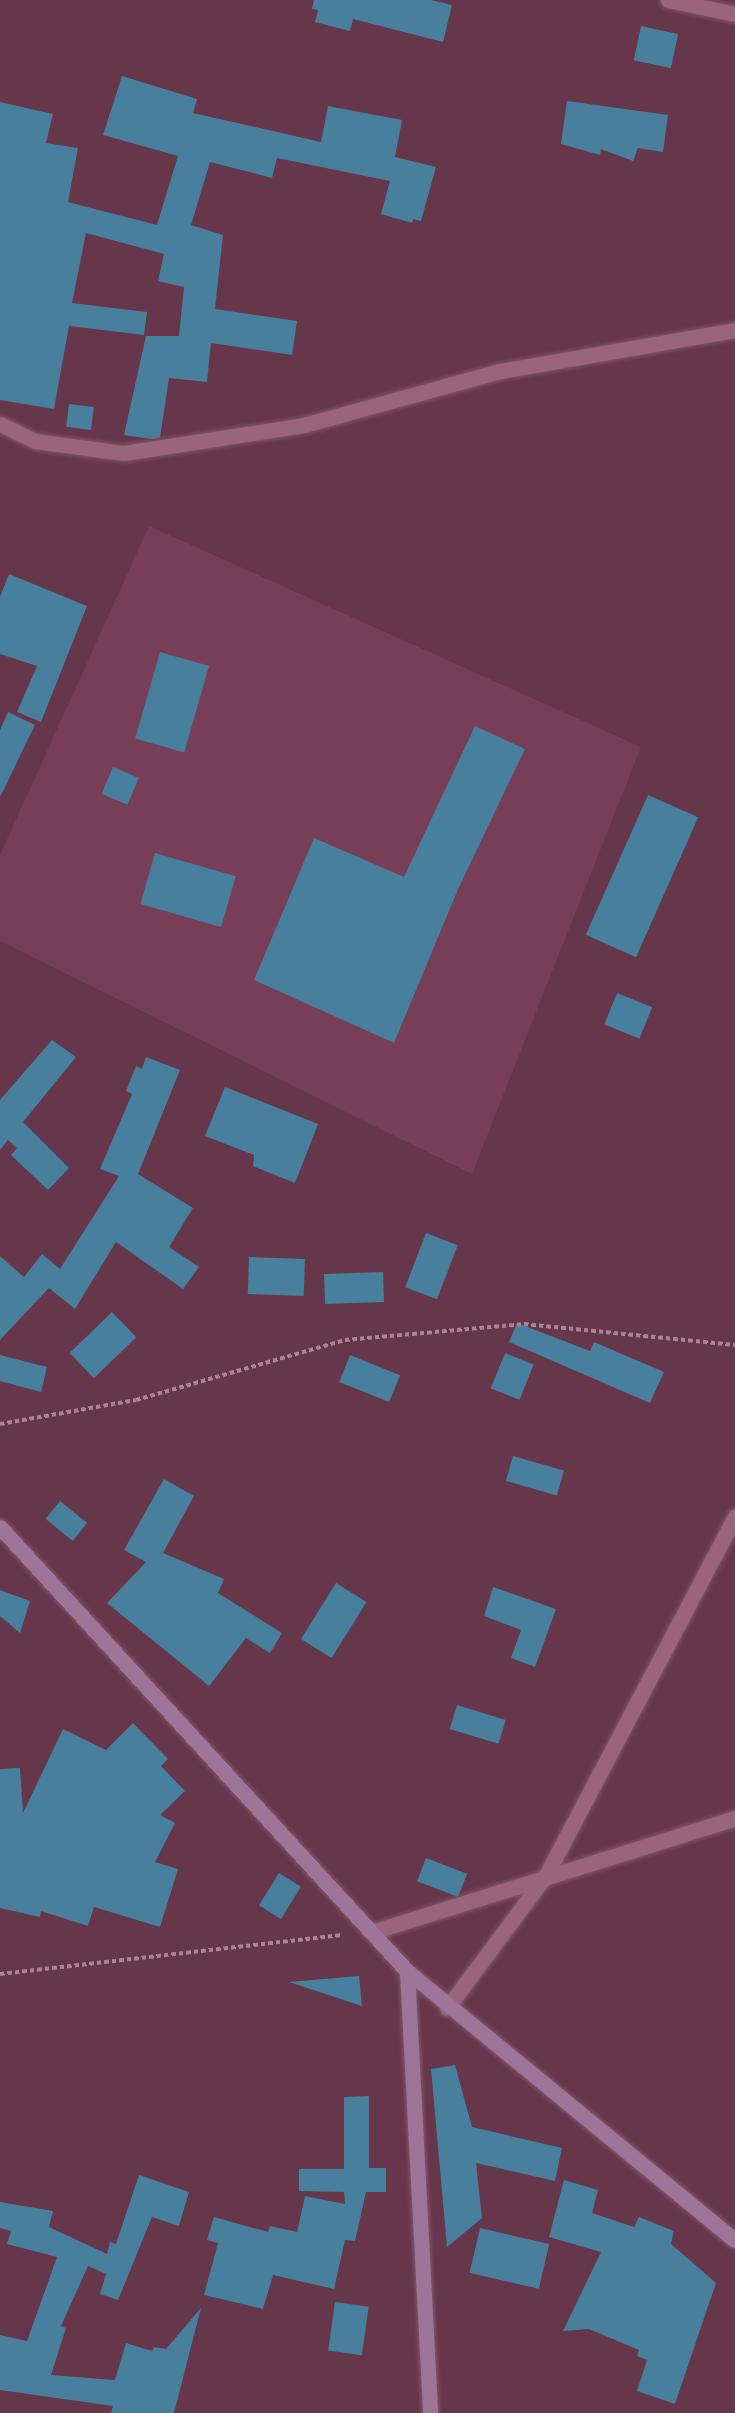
<!DOCTYPE html>
<style>
body{margin:0}
#map{position:relative;width:735px;height:2413px;overflow:hidden;background:#66364b;font-family:Lato,sans-serif}
div>[style]{position:absolute}
.built>*{inset:0;background:#763f57}
.building>*{inset:0;background:#477f9c;transform-origin:0 0}
.path>*{height:4px;margin-top:-2px;transform-origin:0;background:repeating-linear-gradient(90deg,#ab8494 0 4.5px,transparent 0 7.5px)}
.roads{filter:drop-shadow(0 0 2px #805769) drop-shadow(0 0 2px #805769)}
.street>*{height:15px;margin:-7.5px;padding:0 7.5px;transform-origin:7.5px;border-radius:7.5px;background:#9a657b}
.secondary>*{height:15px;margin:-7.5px;padding:0 7.5px;transform-origin:7.5px;border-radius:7.5px;background:#9e7499}
span{translate:-50% -50%;white-space:nowrap;text-align:center;line-height:1.15;-webkit-text-stroke:6px #3c262f;paint-order:stroke}
</style>
<div id="map">
<div class="built">
<div style="clip-path:polygon(149px 526px,641px 747px,472px 1174px,0 941px,0 855px)"></div>
</div>
<div class="building">
<div style="clip-path:polygon(314px 0,431px 0,452px 5px,443px 42px,353px 19px,350px 31px,315px 22px,318px 10px,312px 9px)"></div>
<div style="left:641px;top:26px;width:38px;height:35px;rotate:12deg"></div>
<div style="clip-path:polygon(122px 76px,197px 99px,193px 113px,321px 142px,328px 106px,402px 120px,395px 157px,436px 167px,421px 221px,413px 219px,412px 223px,381px 214px,390px 181px,277px 158px,272px 178px,210px 162px,191px 225px,223px 235px,215px 309px,297px 321px,292px 355px,211px 343px,207px 382px,169px 378px,160px 438px,151px 439px,124px 435px,146px 336px,179px 336px,184px 287px,158px 281px,164px 254px,86px 233px,72px 303px,147px 312px,144px 335px,69px 326px,54px 409px,0 400px,0 102px,53px 114px,46px 143px,78px 148px,68px 202px,157px 225px,178px 156px,103px 135px)"></div>
<div style="clip-path:polygon(567px 101px,668px 115px,663px 152px,638px 148px,633px 161px,601px 149px,600px 155px,561px 144px)"></div>
<div style="left:69px;top:404px;width:25px;height:23px;rotate:7deg"></div>
<div style="clip-path:polygon(9px 574px,87px 606px,41px 722px,17px 712px,37px 666px,0 654px,0 597px)"></div>
<div style="left:160px;top:652px;width:51px;height:90px;rotate:16deg"></div>
<div style="clip-path:polygon(8px 712px,35px 725px,0 797px,0 730px)"></div>
<div style="clip-path:polygon(475px 726px,525px 749px,459px 887px,394px 1043px,254px 980px,314px 838px,404px 877px)"></div>
<div style="left:113px;top:767px;width:28px;height:29px;rotate:23deg"></div>
<div style="left:648px;top:795px;width:55px;height:153px;rotate:24deg"></div>
<div style="left:155px;top:853px;width:84px;height:53px;rotate:16deg"></div>
<div style="left:617px;top:993px;width:38px;height:34px;rotate:22deg"></div>
<div style="clip-path:polygon(52px 1040px,76px 1057px,23px 1122px,69px 1168px,48px 1190px,11px 1155px,17px 1148px,8px 1140px,0 1150px,0 1100px)"></div>
<div style="clip-path:polygon(146px 1057px,180px 1070px,138px 1174px,193px 1208px,169px 1247px,199px 1267px,183px 1289px,116px 1242px,75px 1309px,49px 1288px,0 1340px,0 1256px,24px 1277px,42px 1254px,60px 1269px,119px 1176px,100px 1169px,132px 1094px,126px 1091px,136px 1066px,142px 1069px)"></div>
<div style="clip-path:polygon(225px 1087px,318px 1124px,295px 1183px,253px 1166px,254px 1155px,205px 1136px)"></div>
<div style="left:426px;top:1233px;width:34px;height:58px;rotate:21deg"></div>
<div style="left:249px;top:1257px;width:56px;height:37px;rotate:2deg"></div>
<div style="left:383px;top:1272px;width:30px;height:59px;rotate:88deg"></div>
<div style="left:112px;top:1312px;width:35px;height:59px;rotate:46deg"></div>
<div style="clip-path:polygon(517px 1323px,590px 1351px,594px 1342px,664px 1372px,650px 1403px,509px 1342px)"></div>
<div style="left:505px;top:1353px;width:31px;height:38px;rotate:22deg"></div>
<div style="clip-path:polygon(0 1355px,47px 1367px,41px 1392px,0 1381px)"></div>
<div style="left:350px;top:1355px;width:54px;height:29px;rotate:22deg"></div>
<div style="left:513px;top:1456px;width:53px;height:26px;rotate:16deg"></div>
<div style="clip-path:polygon(164px 1479px,194px 1496px,163px 1553px,224px 1579px,218px 1593px,282px 1633px,270px 1653px,246px 1638px,209px 1686px,107px 1603px,146px 1562px,124px 1550px)"></div>
<div style="left:60px;top:1501px;width:35px;height:23px;rotate:39deg"></div>
<div style="left:336px;top:1583px;width:36px;height:66px;rotate:32deg"></div>
<div style="clip-path:polygon(493px 1587px,556px 1609px,535px 1667px,511px 1658px,521px 1630px,484px 1616px)"></div>
<div style="clip-path:polygon(0 1590px,30px 1601px,20px 1633px,0 1616px)"></div>
<div style="left:457px;top:1705px;width:51px;height:25px;rotate:17deg"></div>
<div style="clip-path:polygon(133px 1723px,168px 1759px,161px 1766px,185px 1791px,160px 1815px,175px 1823px,155px 1862px,178px 1869px,160px 1927px,94px 1907px,88px 1926px,41px 1911px,40px 1917px,0 1908px,0 1769px,20px 1768px,23px 1813px,63px 1729px,106px 1750px)"></div>
<div style="left:426px;top:1858px;width:44px;height:25px;rotate:21deg"></div>
<div style="left:279px;top:1873px;width:26px;height:38px;rotate:32deg"></div>
<div style="clip-path:polygon(359px 1976px,362px 2006px,289px 1982px)"></div>
<div style="clip-path:polygon(455px 2065px,472px 2127px,562px 2148px,555px 2181px,476px 2163px,482px 2218px,447px 2247px,431px 2069px)"></div>
<div style="clip-path:polygon(369px 2096px,369px 2168px,386px 2168px,386px 2192px,366px 2192px,355px 2241px,345px 2240px,334px 2289px,273px 2275px,263px 2309px,204px 2295px,218px 2243px,207px 2240px,214px 2217px,268px 2232px,270px 2226px,297px 2232px,305px 2196px,345px 2204px,344px 2192px,299px 2191px,299px 2169px,344px 2169px,344px 2097px)"></div>
<div style="clip-path:polygon(139px 2175px,189px 2192px,179px 2226px,152px 2217px,118px 2300px,100px 2294px,106px 2274px,88px 2266px,61px 2326px,66px 2328px,51px 2375px,115px 2380px,126px 2343px,152px 2351px,154px 2347px,166px 2349px,201px 2308px,174px 2413px,111px 2413px,113px 2406px,0 2390px,0 2335px,27px 2341px,57px 2257px,7px 2244px,11px 2231px,0 2228px,0 2202px,53px 2211px,49px 2227px,107px 2254px,110px 2242px,116px 2244px)"></div>
<div style="clip-path:polygon(564px 2180px,598px 2190px,592px 2213px,634px 2227px,639px 2217px,674px 2231px,671px 2244px,716px 2283px,675px 2404px,637px 2391px,647px 2360px,637px 2356px,639px 2350px,589px 2329px,563px 2331px,601px 2252px,549px 2237px)"></div>
<div style="left:480px;top:2228px;width:71px;height:46px;rotate:13deg"></div>
<div style="left:335px;top:2302px;width:34px;height:49px;rotate:8deg"></div>
</div>
<div class="path">
<div style="left:0;top:1424px;width:138px;rotate:-10deg"></div>
<div style="left:136px;top:1400px;width:217px;rotate:-16deg"></div>
<div style="left:345px;top:1340px;width:180px;rotate:-5.1deg"></div>
<div style="left:524px;top:1324px;width:212px;rotate:5.7deg"></div>
<div style="left:0;top:1974px;width:344px;rotate:-6.5deg"></div>
</div>
<div class="roads">
<div class="street">
<div style="left:668px;top:0;width:68px;rotate:11.8deg"></div>
<div style="left:0;top:424px;width:39px;rotate:26deg"></div>
<div style="left:35px;top:441px;width:90px;rotate:7.7deg"></div>
<div style="left:124px;top:453px;width:182px;rotate:-8.8deg"></div>
<div style="left:304px;top:425px;width:203px;rotate:-15.4deg"></div>
<div style="left:500px;top:371px;width:239px;rotate:-9.9deg"></div>
<div style="left:375px;top:1931px;width:377px;rotate:-17.4deg"></div>
<div style="left:447px;top:2008px;width:166px;rotate:-53.3deg"></div>
<div style="left:546px;top:1875px;width:406px;rotate:-62.2deg"></div>
</div>
<div class="secondary">
<div style="left:0;top:1527px;width:602px;rotate:47.49deg"></div>
<div style="left:407px;top:1971px;width:424px;rotate:39.4deg"></div>
<div style="left:407px;top:1971px;width:443px;rotate:87deg"></div>
</div>
</div>
</div>
